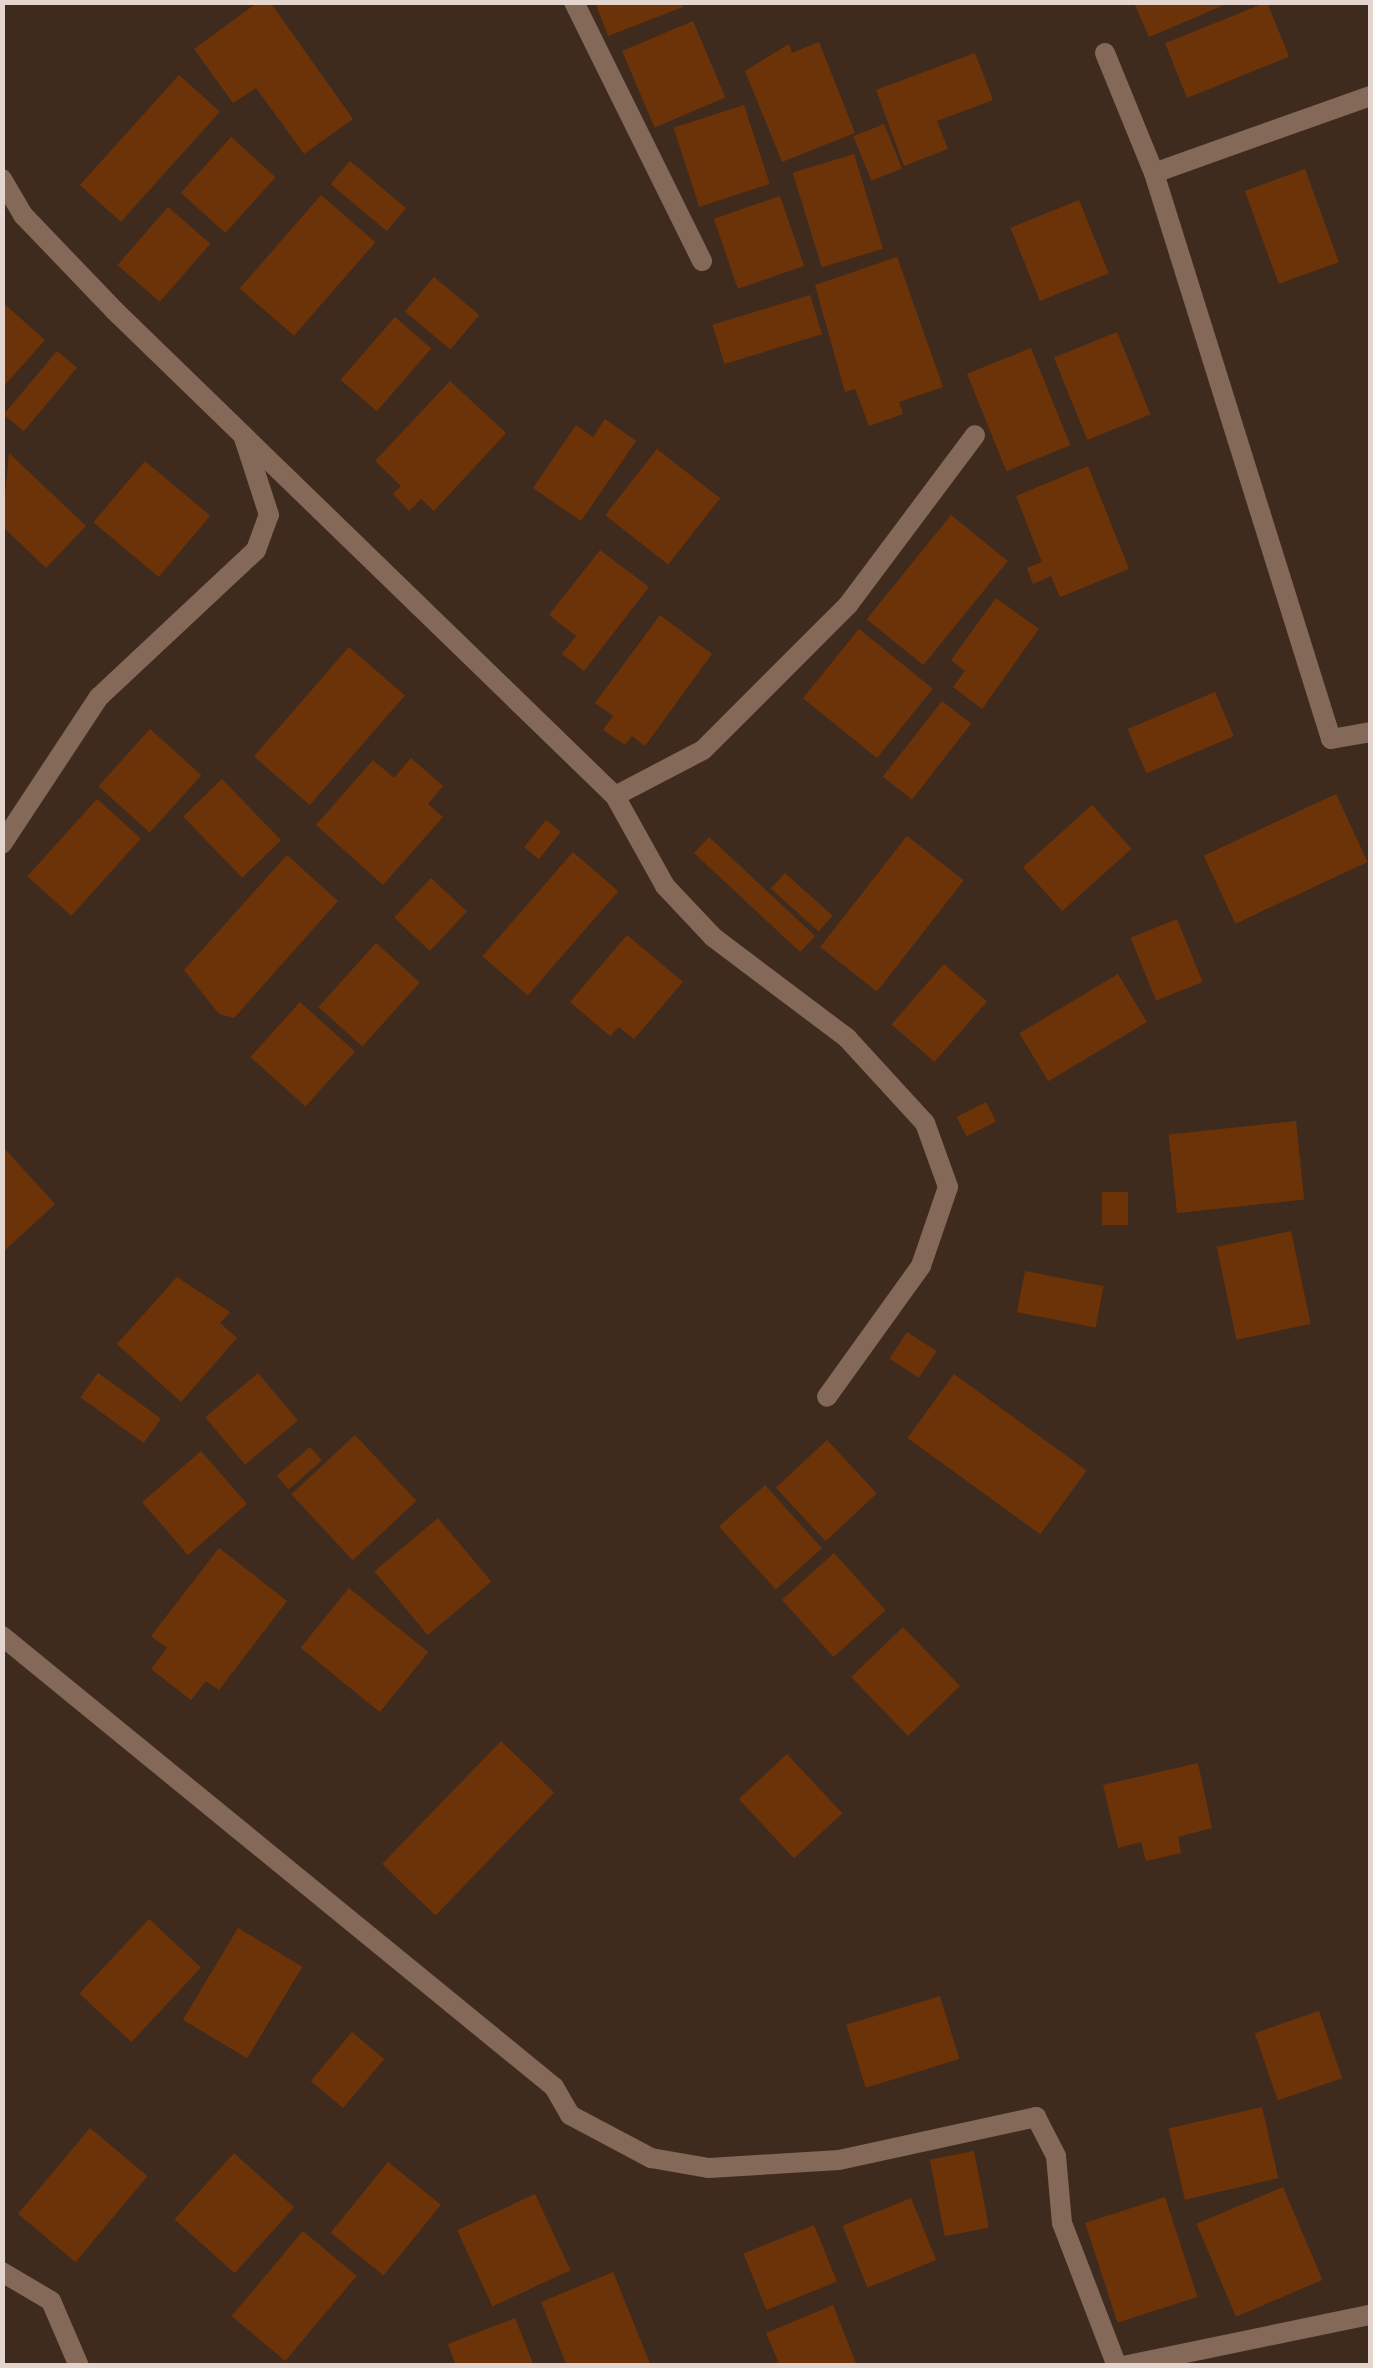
<!DOCTYPE html>
<style>
body{margin:0}
#map{position:relative;width:1373px;height:2368px;overflow:hidden;background:#3f2a1e;font-family:"Source Sans 3",sans-serif}
div>[style]{position:absolute}
.building>*{inset:0;background:#6d3308;transform-origin:0 0}
.street>*{height:20px;margin:-10px;padding:0 10px;transform-origin:10px;border-radius:10px;background:#846858}
span{translate:-50% -50%;white-space:nowrap;text-align:center;line-height:1.15;-webkit-text-stroke:10px #352015;paint-order:stroke}
.frame{position:absolute;inset:0;border:5px solid #e4d6cf;pointer-events:none}
</style>
<div id="map">
<div class="building">
<div style="clip-path:polygon(258px 2px,270px 2px,353px 119px,304px 154px,256px 88px,233px 103px,194px 49px)"></div>
<div style="clip-path:polygon(595px 2px,681px 2px,683px 7px,608px 36px)"></div>
<div style="left:1267px;top:2px;width:59px;height:110px;rotate:68deg"></div>
<div style="clip-path:polygon(1134px 3px,1229px 3px,1149px 37px)"></div>
<div style="left:693px;top:21px;width:83px;height:77px;rotate:67deg"></div>
<div style="clip-path:polygon(819px 42px,855px 133px,782px 162px,745px 71px,789px 44px,792px 53px)"></div>
<div style="clip-path:polygon(975px 53px,993px 100px,937px 121px,948px 149px,904px 166px,876px 90px)"></div>
<div style="left:179px;top:75px;width:55px;height:148px;rotate:42deg"></div>
<div style="left:744px;top:105px;width:83px;height:74px;rotate:72deg"></div>
<div style="left:884px;top:124px;width:48px;height:33px;rotate:68deg"></div>
<div style="left:231px;top:137px;width:60px;height:75px;rotate:42deg"></div>
<div style="left:854px;top:154px;width:99px;height:64px;rotate:73deg"></div>
<div style="left:350px;top:161px;width:73px;height:30px;rotate:40deg"></div>
<div style="left:1305px;top:169px;width:99px;height:64px;rotate:70deg"></div>
<div style="left:321px;top:195px;width:72px;height:124px;rotate:41deg"></div>
<div style="left:780px;top:196px;width:74px;height:70px;rotate:71deg"></div>
<div style="left:1079px;top:200px;width:79px;height:74px;rotate:68deg"></div>
<div style="left:168px;top:207px;width:56px;height:77px;rotate:41deg"></div>
<div style="clip-path:polygon(897px 257px,943px 387px,899px 402px,903px 414px,869px 426px,855px 389px,845px 392px,815px 285px)"></div>
<div style="left:434px;top:277px;width:59px;height:45px;rotate:40deg"></div>
<div style="left:810px;top:295px;width:41px;height:102px;rotate:73deg"></div>
<div style="clip-path:polygon(2px 302px,45px 340px,2px 388px)"></div>
<div style="left:395px;top:317px;width:48px;height:83px;rotate:41deg"></div>
<div style="left:1117px;top:332px;width:89px;height:68px;rotate:68deg"></div>
<div style="left:1031px;top:348px;width:105px;height:69px;rotate:68deg"></div>
<div style="left:57px;top:351px;width:26px;height:83px;rotate:40deg"></div>
<div style="clip-path:polygon(450px 381px,506px 433px,434px 511px,421px 499px,409px 511px,393px 494px,401px 486px,375px 461px)"></div>
<div style="clip-path:polygon(605px 419px,636px 441px,581px 521px,533px 488px,576px 425px,593px 437px)"></div>
<div style="left:657px;top:449px;width:80px;height:84px;rotate:38deg"></div>
<div style="clip-path:polygon(9px 453px,86px 526px,46px 568px,2px 526px)"></div>
<div style="left:145px;top:461px;width:85px;height:80px;rotate:40deg"></div>
<div style="clip-path:polygon(1088px 466px,1129px 569px,1060px 597px,1051px 576px,1033px 584px,1027px 568px,1042px 562px,1016px 496px)"></div>
<div style="left:951px;top:515px;width:73px;height:134px;rotate:39deg"></div>
<div style="clip-path:polygon(600px 550px,649px 587px,584px 671px,562px 654px,576px 636px,549px 615px)"></div>
<div style="clip-path:polygon(996px 598px,1039px 629px,982px 709px,953px 687px,965px 671px,951px 660px)"></div>
<div style="clip-path:polygon(660px 615px,712px 654px,645px 746px,632px 736px,625px 745px,603px 730px,613px 716px,595px 703px)"></div>
<div style="left:859px;top:629px;width:95px;height:89px;rotate:39deg"></div>
<div style="left:349px;top:647px;width:74px;height:145px;rotate:41deg"></div>
<div style="left:1215px;top:692px;width:48px;height:95px;rotate:67deg"></div>
<div style="left:942px;top:701px;width:37px;height:96px;rotate:38deg"></div>
<div style="left:150px;top:729px;width:69px;height:77px;rotate:42deg"></div>
<div style="clip-path:polygon(411px 758px,443px 786px,428px 804px,443px 817px,383px 885px,316px 825px,373px 760px,394px 778px)"></div>
<div style="left:222px;top:779px;width:85px;height:54px;rotate:46deg"></div>
<div style="left:1336px;top:794px;width:75px;height:146px;rotate:65deg"></div>
<div style="left:97px;top:799px;width:59px;height:104px;rotate:42deg"></div>
<div style="left:1092px;top:805px;width:59px;height:93px;rotate:48deg"></div>
<div style="left:546px;top:820px;width:19px;height:35px;rotate:39deg"></div>
<div style="left:907px;top:836px;width:72px;height:141px;rotate:38deg"></div>
<div style="left:709px;top:837px;width:145px;height:22px;rotate:43deg"></div>
<div style="left:573px;top:852px;width:60px;height:138px;rotate:41deg"></div>
<div style="clip-path:polygon(287px 855px,338px 901px,234px 1018px,219px 1014px,184px 970px)"></div>
<div style="left:785px;top:873px;width:64px;height:21px;rotate:42deg"></div>
<div style="left:431px;top:878px;width:49px;height:54px;rotate:43deg"></div>
<div style="left:1177px;top:919px;width:68px;height:50px;rotate:68deg"></div>
<div style="clip-path:polygon(627px 935px,683px 982px,634px 1039px,619px 1027px,610px 1036px,570px 1002px)"></div>
<div style="left:376px;top:943px;width:59px;height:86px;rotate:42deg"></div>
<div style="left:944px;top:964px;width:57px;height:80px;rotate:41deg"></div>
<div style="left:1118px;top:974px;width:56px;height:115px;rotate:59deg"></div>
<div style="left:300px;top:1002px;width:74px;height:74px;rotate:42deg"></div>
<div style="left:986px;top:1102px;width:22px;height:33px;rotate:63deg"></div>
<div style="left:1296px;top:1121px;width:79px;height:128px;rotate:84deg"></div>
<div style="clip-path:polygon(5px 1149px,55px 1204px,2px 1253px,2px 1151px)"></div>
<div style="left:1102px;top:1192px;width:26px;height:33px"></div>
<div style="left:1291px;top:1231px;width:95px;height:76px;rotate:78deg"></div>
<div style="left:1025px;top:1271px;width:80px;height:42px;rotate:11deg"></div>
<div style="clip-path:polygon(177px 1277px,230px 1312px,220px 1323px,237px 1338px,181px 1402px,117px 1344px)"></div>
<div style="left:907px;top:1332px;width:35px;height:32px;rotate:33deg"></div>
<div style="left:98px;top:1373px;width:78px;height:30px;rotate:36deg"></div>
<div style="left:258px;top:1373px;width:62px;height:69px;rotate:50deg"></div>
<div style="left:954px;top:1374px;width:164px;height:79px;rotate:36deg"></div>
<div style="left:355px;top:1435px;width:90px;height:87px;rotate:47deg"></div>
<div style="left:827px;top:1440px;width:73px;height:70px;rotate:47deg"></div>
<div style="left:310px;top:1447px;width:18px;height:44px;rotate:49deg"></div>
<div style="left:201px;top:1451px;width:70px;height:78px;rotate:49deg"></div>
<div style="left:765px;top:1485px;width:85px;height:62px;rotate:48deg"></div>
<div style="left:438px;top:1518px;width:83px;height:83px;rotate:50deg"></div>
<div style="clip-path:polygon(219px 1548px,287px 1601px,219px 1690px,206px 1681px,191px 1700px,151px 1669px,167px 1648px,151px 1636px)"></div>
<div style="left:834px;top:1553px;width:77px;height:70px;rotate:48deg"></div>
<div style="left:349px;top:1588px;width:102px;height:77px;rotate:39deg"></div>
<div style="left:903px;top:1627px;width:82px;height:72px;rotate:46deg"></div>
<div style="left:501px;top:1741px;width:74px;height:171px;rotate:44deg"></div>
<div style="left:787px;top:1754px;width:81px;height:66px;rotate:47deg"></div>
<div style="clip-path:polygon(1198px 1763px,1212px 1828px,1178px 1837px,1181px 1853px,1146px 1861px,1141px 1842px,1118px 1848px,1103px 1785px)"></div>
<div style="left:149px;top:1919px;width:71px;height:102px;rotate:43deg"></div>
<div style="left:238px;top:1928px;width:75px;height:107px;rotate:31deg"></div>
<div style="left:940px;top:1996px;width:66px;height:98px;rotate:73deg"></div>
<div style="left:1319px;top:2011px;width:71px;height:68px;rotate:71deg"></div>
<div style="left:352px;top:2032px;width:42px;height:64px;rotate:40deg"></div>
<div style="left:1262px;top:2107px;width:73px;height:96px;rotate:77deg"></div>
<div style="left:90px;top:2128px;width:75px;height:112px;rotate:40deg"></div>
<div style="left:974px;top:2151px;width:78px;height:45px;rotate:79deg"></div>
<div style="left:234px;top:2153px;width:81px;height:89px;rotate:42deg"></div>
<div style="left:388px;top:2162px;width:68px;height:91px;rotate:39deg"></div>
<div style="left:1283px;top:2187px;width:101px;height:94px;rotate:67deg"></div>
<div style="left:535px;top:2194px;width:84px;height:86px;rotate:65deg"></div>
<div style="left:1165px;top:2197px;width:105px;height:84px;rotate:72deg"></div>
<div style="left:911px;top:2198px;width:67px;height:74px;rotate:68deg"></div>
<div style="left:814px;top:2225px;width:61px;height:76px;rotate:68deg"></div>
<div style="left:303px;top:2231px;width:70px;height:111px;rotate:40deg"></div>
<div style="clip-path:polygon(613px 2272px,651px 2366px,567px 2366px,541px 2302px)"></div>
<div style="clip-path:polygon(833px 2305px,857px 2366px,780px 2366px,766px 2333px)"></div>
<div style="clip-path:polygon(515px 2318px,534px 2366px,456px 2366px,448px 2344px)"></div>
</div>
<div class="street">
<div style="left:574px;top:2px;width:289px;rotate:63.7deg"></div>
<div style="left:1105px;top:53px;width:130px;rotate:67.8deg"></div>
<div style="left:1154px;top:173px;width:229px;rotate:-19.6deg"></div>
<div style="left:1154px;top:173px;width:593px;rotate:72.63deg"></div>
<div style="left:1331px;top:739px;width:40px;rotate:-10deg"></div>
<div style="left:2px;top:179px;width:42px;rotate:59.7deg"></div>
<div style="left:23px;top:215px;width:132px;rotate:46.2deg"></div>
<div style="left:114px;top:310px;width:698px;rotate:44.13deg"></div>
<div style="left:615px;top:796px;width:103px;rotate:60.9deg"></div>
<div style="left:665px;top:886px;width:70px;rotate:46.7deg"></div>
<div style="left:713px;top:937px;width:168px;rotate:37deg"></div>
<div style="left:847px;top:1038px;width:115px;rotate:47.5deg"></div>
<div style="left:925px;top:1123px;width:68px;rotate:70.2deg"></div>
<div style="left:948px;top:1187px;width:83px;rotate:108.9deg"></div>
<div style="left:921px;top:1266px;width:161px;rotate:125.7deg"></div>
<div style="left:615px;top:796px;width:99px;rotate:-27.6deg"></div>
<div style="left:703px;top:750px;width:205px;rotate:-45deg"></div>
<div style="left:848px;top:605px;width:212px;rotate:-53.2deg"></div>
<div style="left:2px;top:844px;width:176px;rotate:-56.6deg"></div>
<div style="left:99px;top:697px;width:215px;rotate:-43.1deg"></div>
<div style="left:256px;top:550px;width:37px;rotate:-70deg"></div>
<div style="left:269px;top:515px;width:81px;rotate:-108deg"></div>
<div style="left:2px;top:1636px;width:713px;rotate:39.25deg"></div>
<div style="left:554px;top:2087px;width:32px;rotate:60deg"></div>
<div style="left:570px;top:2115px;width:92px;rotate:28deg"></div>
<div style="left:651px;top:2158px;width:59px;rotate:9.8deg"></div>
<div style="left:709px;top:2168px;width:130px;rotate:-3.5deg"></div>
<div style="left:839px;top:2160px;width:202px;rotate:-12.3deg"></div>
<div style="left:1036px;top:2117px;width:44px;rotate:62.9deg"></div>
<div style="left:1056px;top:2156px;width:67px;rotate:84.9deg"></div>
<div style="left:1062px;top:2223px;width:153px;rotate:69deg"></div>
<div style="left:2px;top:2272px;width:57px;rotate:30.6deg"></div>
<div style="left:51px;top:2301px;width:71px;rotate:66.7deg"></div>
<div style="left:1123px;top:2366px;width:252px;rotate:-11.7deg"></div>
</div>
<div class="frame"></div>
</div>
